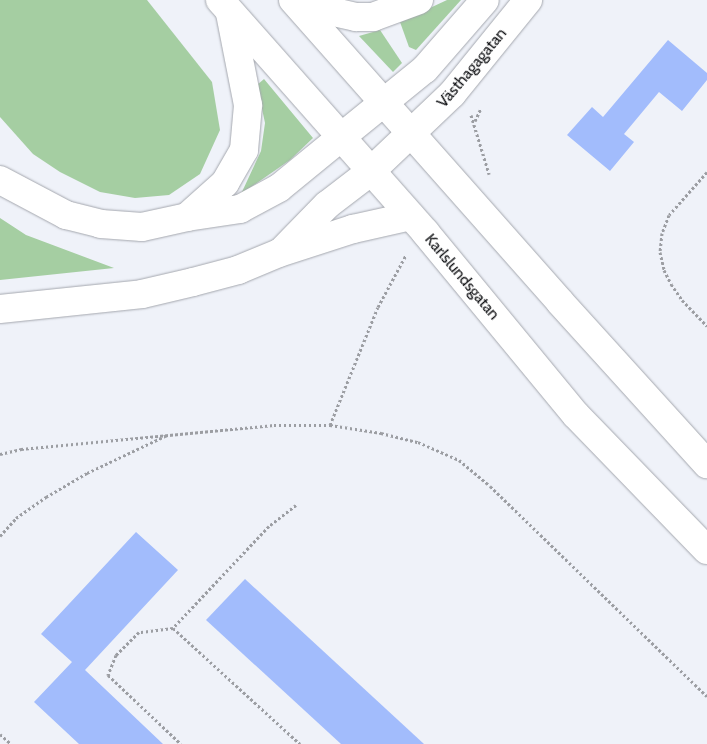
<!DOCTYPE html>
<meta charset="utf-8">
<style>
body{margin:0}
#map{position:relative;width:707px;height:744px;overflow:hidden;background:#eff2f9;font-family:Cabin,sans-serif}
div>[style]{position:absolute}
.green>*{inset:0;background:#a5cea2}
.building>*{inset:0;background:#a2bcfc}
.path>*{height:3px;margin-top:-1.5px;transform-origin:0;background:repeating-linear-gradient(90deg,#9c9ea3 0 2.5px,transparent 0 5px)}
.roads{filter:drop-shadow(0 0 1px #a4a7ae) drop-shadow(0 0 1px #a4a7ae)}
.secondary>*{height:28px;margin:-14px;padding:0 14px;transform-origin:14px;border-radius:14px;background:#fff}
.motorway>*{height:28px;margin:-14px;padding:0 14px;transform-origin:14px;border-radius:14px;background:#fff}
span{translate:-50% -50%;white-space:nowrap;text-align:center;line-height:1.15;-webkit-text-stroke:5px #fff;paint-order:stroke}
.street-label{font-size:16px;color:#0e0f12}
</style>
<div id="map">
<div class="green">
<div style="clip-path:polygon(0 0,147px 0,212px 82px,220px 130px,200px 174px,169px 195px,135px 198px,100px 192px,60px 172px,33px 154px,0 117px)"></div>
<div style="clip-path:polygon(447px 0,461px 0,416px 50px,409px 47px,400px 22px)"></div>
<div style="clip-path:polygon(380px 30px,402px 63px,393px 72px,359px 36px)"></div>
<div style="clip-path:polygon(264px 79px,313px 138px,290px 160px,241px 194px,261px 151px,265px 123px,257px 85px)"></div>
<div style="clip-path:polygon(0 218px,26px 235px,114px 268px,0 280px)"></div>
</div>
<div class="building">
<div style="clip-path:polygon(668px 40px,707px 73px,707px 80px,682px 111px,659px 92px,624px 134px,634px 142px,610px 171px,567px 135px,592px 107px,603px 117px)"></div>
<div style="clip-path:polygon(136px 532px,178px 570px,85px 670px,163px 744px,79px 744px,34px 702px,72px 662px,41px 634px)"></div>
<div style="clip-path:polygon(245px 579px,424px 744px,341px 744px,206px 620px)"></div>
</div>
<div class="path">
<div style="left:471px;top:115px;width:62px;rotate:73deg"></div>
<div style="left:475px;top:121px;width:14px;rotate:-65deg"></div>
<div style="left:707px;top:172px;width:57px;rotate:131.5deg"></div>
<div style="left:669px;top:215px;width:19px;rotate:111deg"></div>
<div style="left:662px;top:233px;width:19px;rotate:96deg"></div>
<div style="left:660px;top:252px;width:18px;rotate:77deg"></div>
<div style="left:664px;top:270px;width:16px;rotate:63deg"></div>
<div style="left:671px;top:284px;width:19px;rotate:55deg"></div>
<div style="left:682px;top:300px;width:36px;rotate:46deg"></div>
<div style="left:330px;top:425px;width:127px;rotate:-67.9deg"></div>
<div style="left:378px;top:307px;width:59px;rotate:-61.7deg"></div>
<div style="left:0;top:454px;width:22px;rotate:-13deg"></div>
<div style="left:21px;top:449px;width:254px;rotate:-5.4deg"></div>
<div style="left:274px;top:425px;width:56px"></div>
<div style="left:330px;top:425px;width:52px;rotate:8.9deg"></div>
<div style="left:381px;top:433px;width:38px;rotate:14deg"></div>
<div style="left:418px;top:442px;width:45px;rotate:23.7deg"></div>
<div style="left:459px;top:460px;width:40px;rotate:40deg"></div>
<div style="left:490px;top:486px;width:302px;rotate:44.1deg"></div>
<div style="left:296px;top:505px;width:34px;rotate:142deg"></div>
<div style="left:269px;top:526px;width:140px;rotate:133.3deg"></div>
<div style="left:173px;top:628px;width:172px;rotate:42.4deg"></div>
<div style="left:0;top:536px;width:24px;rotate:-48deg"></div>
<div style="left:16px;top:518px;width:37px;rotate:-35deg"></div>
<div style="left:46px;top:497px;width:48px;rotate:-30.3deg"></div>
<div style="left:87px;top:473px;width:89px;rotate:-25.4deg"></div>
<div style="left:173px;top:628px;width:34px;rotate:173deg"></div>
<div style="left:139px;top:632px;width:33px;rotate:135deg"></div>
<div style="left:116px;top:655px;width:22px;rotate:112deg"></div>
<div style="left:108px;top:675px;width:100px;rotate:43.4deg"></div>
<div style="left:0;top:734px;width:15px;rotate:42deg"></div>
</div>
<div class="roads">
<div class="secondary">
<div style="left:220px;top:0;width:310px;rotate:48.5deg"></div>
<div style="left:425px;top:232px;width:237px;rotate:50.5deg"></div>
<div style="left:576px;top:415px;width:188px;rotate:45.9deg"></div>
<div style="left:293px;top:0;width:403px;rotate:48.5deg"></div>
<div style="left:560px;top:302px;width:219px;rotate:47.8deg"></div>
<div style="left:305px;top:0;width:31px;rotate:22deg"></div>
<div style="left:334px;top:12px;width:23px;rotate:13deg"></div>
<div style="left:356px;top:17px;width:17px"></div>
<div style="left:373px;top:17px;width:49px;rotate:-20.3deg"></div>
<div style="left:340px;top:138px;width:109px;rotate:-39.1deg"></div>
<div style="left:425px;top:69px;width:91px;rotate:-49deg"></div>
<div style="left:370px;top:172px;width:113px;rotate:-43.6deg"></div>
<div style="left:452px;top:94px;width:121px;rotate:-51deg"></div>
</div>
<div class="motorway">
<div style="left:0;top:180px;width:75px;rotate:27.9deg"></div>
<div style="left:66px;top:215px;width:36px;rotate:14deg"></div>
<div style="left:101px;top:224px;width:41px;rotate:4.2deg"></div>
<div style="left:142px;top:227px;width:46px;rotate:-12.5deg"></div>
<div style="left:187px;top:217px;width:54px;rotate:-8.6deg"></div>
<div style="left:240px;top:209px;width:44px;rotate:-28.3deg"></div>
<div style="left:279px;top:188px;width:79px;rotate:-39.3deg"></div>
<div style="left:187px;top:217px;width:51px;rotate:-41.8deg"></div>
<div style="left:225px;top:183px;width:38px;rotate:-60deg"></div>
<div style="left:244px;top:150px;width:45px;rotate:-84.9deg"></div>
<div style="left:248px;top:105px;width:94px;rotate:-101.1deg"></div>
<div style="left:284px;top:249px;width:62px;rotate:-45.7deg"></div>
<div style="left:327px;top:205px;width:54px;rotate:-37.5deg"></div>
<div style="left:0;top:309px;width:143px;rotate:-6deg"></div>
<div style="left:142px;top:294px;width:52px;rotate:-13.2deg"></div>
<div style="left:193px;top:282px;width:47px;rotate:-14.9deg"></div>
<div style="left:238px;top:270px;width:44px;rotate:-22.5deg"></div>
<div style="left:279px;top:253px;width:78px;rotate:-18deg"></div>
<div style="left:353px;top:229px;width:59px;rotate:-12.6deg"></div>
</div>
</div>
<div class="street-label">
<span style="left:472px;top:68px;rotate:-50deg">Västhagagatan</span>
<span style="left:462px;top:277px;rotate:50deg">Karlslundsgatan</span>
</div>
</div>
